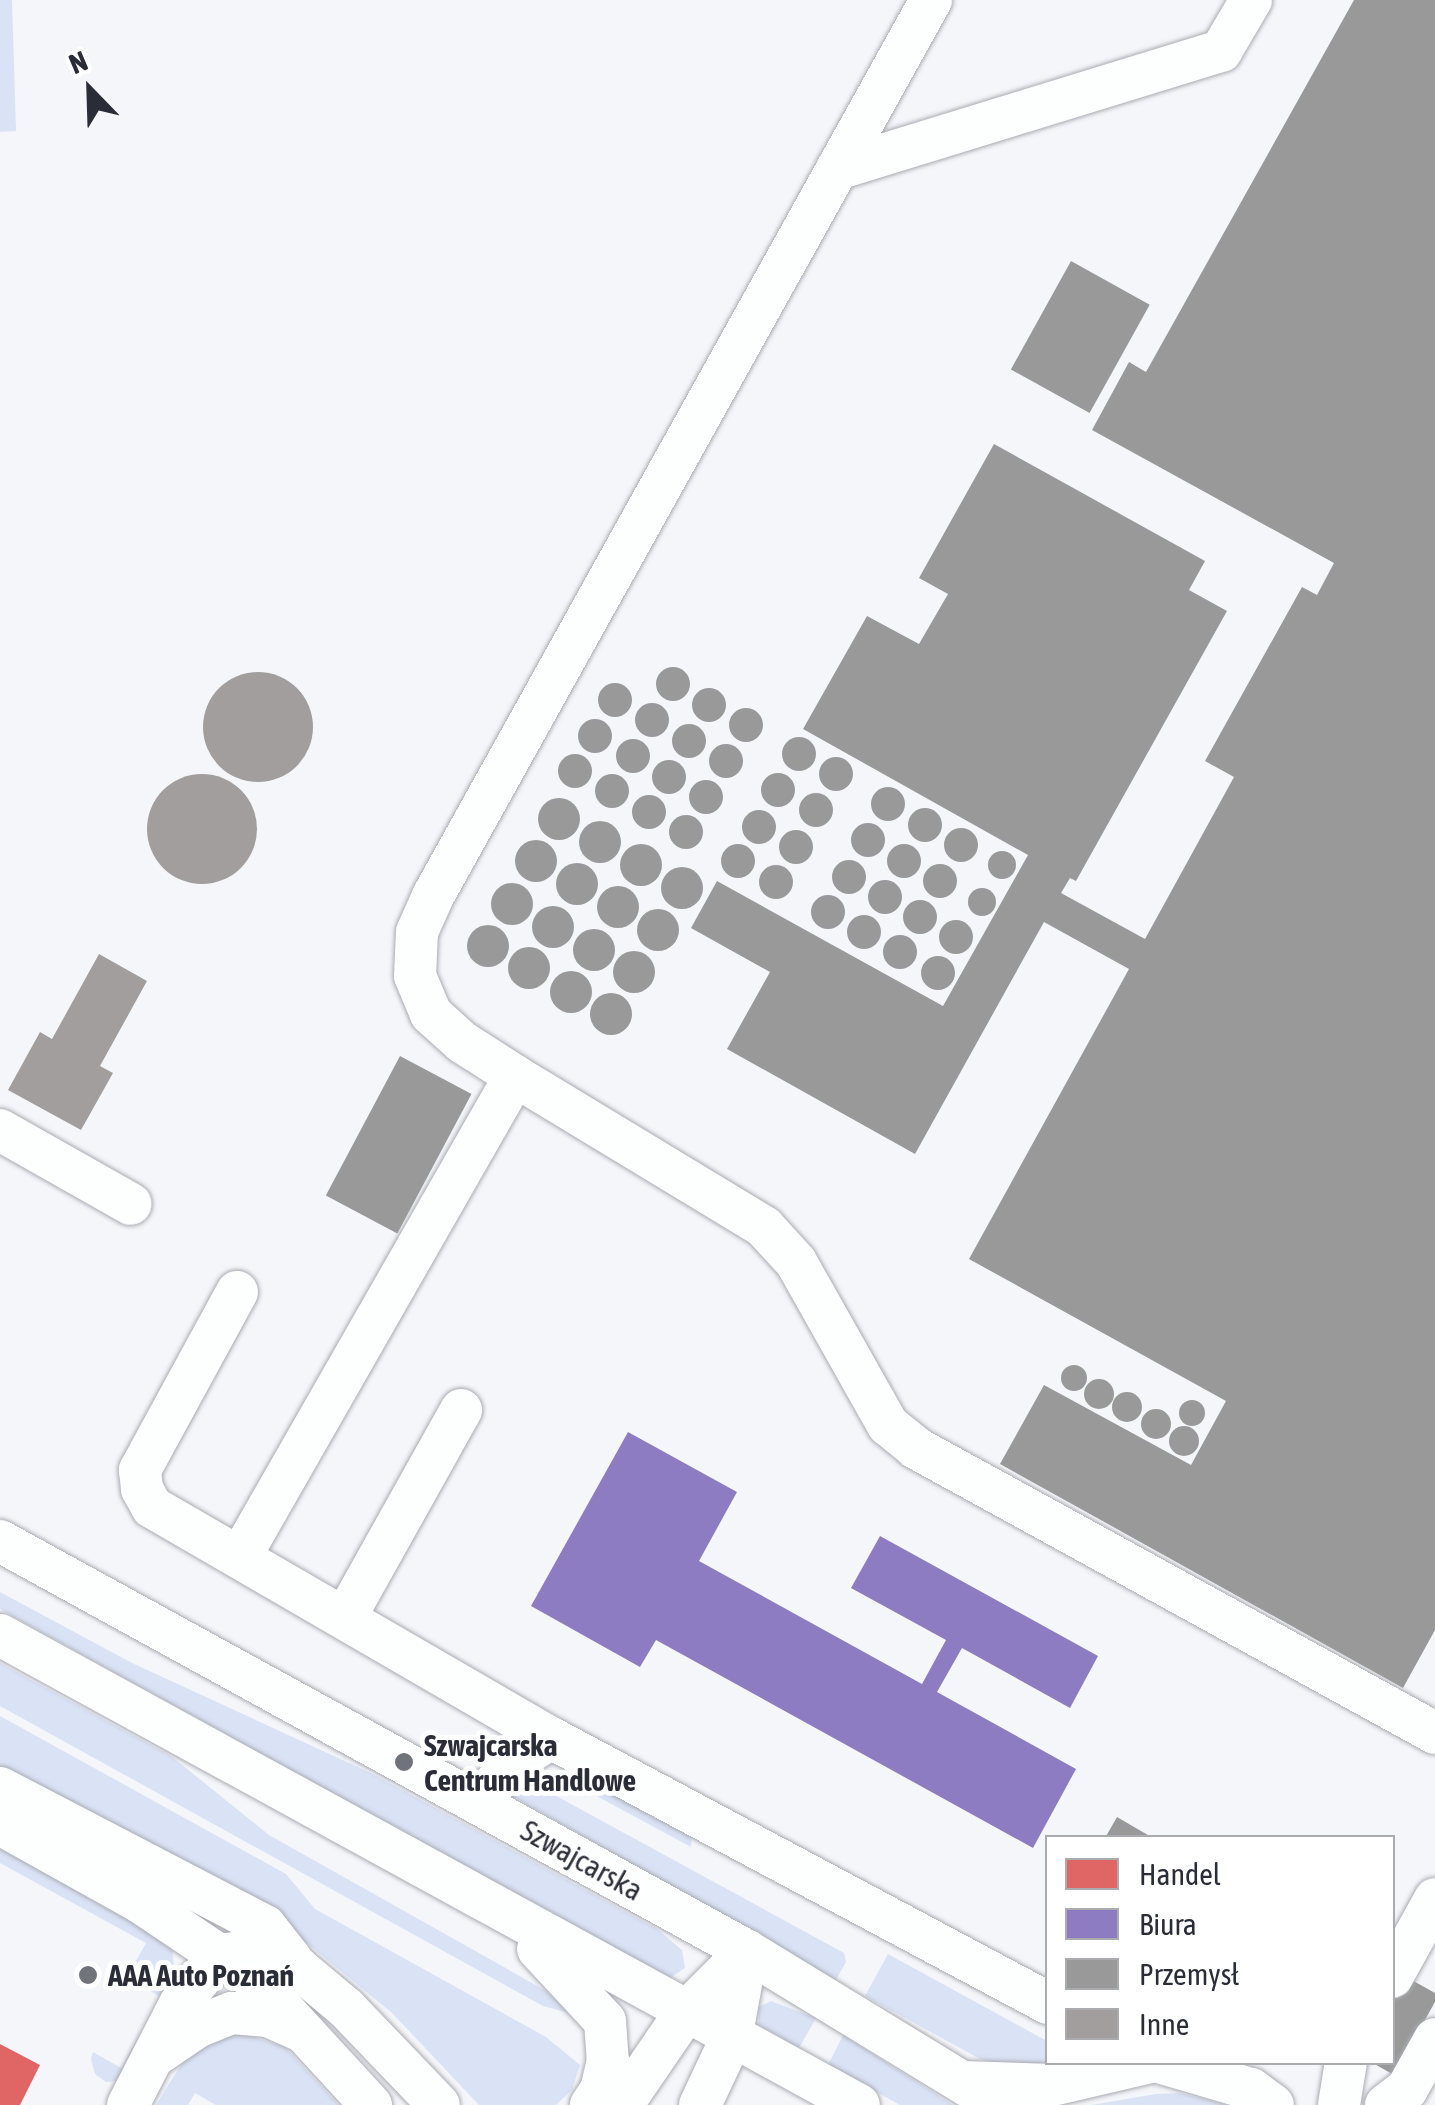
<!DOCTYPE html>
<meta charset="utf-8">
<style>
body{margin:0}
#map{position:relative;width:1435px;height:2105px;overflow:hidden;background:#f4f6f9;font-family:"Asap Condensed",sans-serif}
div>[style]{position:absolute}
.green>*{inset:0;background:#dae2f6}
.shops>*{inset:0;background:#e06666}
.offices>*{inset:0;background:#8e7cc3}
.industry>*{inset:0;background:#999;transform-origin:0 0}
.round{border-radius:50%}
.building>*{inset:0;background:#a29e9d}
.roads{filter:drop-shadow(0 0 2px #a9abb2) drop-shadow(0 0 2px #a9abb2)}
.minor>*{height:42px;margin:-21px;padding:0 21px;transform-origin:21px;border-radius:21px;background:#fdfefe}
.dots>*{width:28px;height:28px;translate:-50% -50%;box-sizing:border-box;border:5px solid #fff;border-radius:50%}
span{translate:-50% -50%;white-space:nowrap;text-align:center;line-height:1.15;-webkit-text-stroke:10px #fff;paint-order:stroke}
.poi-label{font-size:30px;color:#2a2d37;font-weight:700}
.left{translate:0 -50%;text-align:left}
.street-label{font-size:30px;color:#2a2d37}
.legend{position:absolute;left:1045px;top:1835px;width:350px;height:230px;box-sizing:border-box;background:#fff;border:2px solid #aaabaf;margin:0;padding:12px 18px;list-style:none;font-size:30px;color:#2a2d37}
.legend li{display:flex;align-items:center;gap:20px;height:50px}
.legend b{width:50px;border:2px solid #aaabaf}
.north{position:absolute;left:40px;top:40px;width:100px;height:100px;-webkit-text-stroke:8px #fff;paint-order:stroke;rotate:337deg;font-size:28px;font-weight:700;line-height:40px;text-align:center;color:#2a2d37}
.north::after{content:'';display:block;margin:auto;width:35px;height:45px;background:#2a2d37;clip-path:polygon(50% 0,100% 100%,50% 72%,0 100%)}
</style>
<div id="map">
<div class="green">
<div style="clip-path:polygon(0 0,12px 0,16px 131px,0 132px)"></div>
<div style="clip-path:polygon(0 1592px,132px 1663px,373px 1774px,657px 1929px,682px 1950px,685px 1968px,670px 1978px,662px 1976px,0 1609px)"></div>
<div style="clip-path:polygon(0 1663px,171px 1756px,269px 1835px,548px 1992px,569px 2013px,543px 2006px,0 1706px)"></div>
<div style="clip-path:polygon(0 1716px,286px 1874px,315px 1909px,546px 2037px,580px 2065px,572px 2090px,556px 2105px,479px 2105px,392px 2013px,308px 1944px,260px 1911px,0 1775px)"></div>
<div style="clip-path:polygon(552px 1772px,584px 1774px,692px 1835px,691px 1847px)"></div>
<div style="clip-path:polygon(527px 1780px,844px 1953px,846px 1962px,836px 1980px,507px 1793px,507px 1788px)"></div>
<div style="clip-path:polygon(0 1839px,172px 1946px,175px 1980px,119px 2081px,106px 2082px,95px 2074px,91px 2059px,93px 2052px,121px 2068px,161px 1997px,133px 1981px,136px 1976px,130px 1972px,146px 1943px,0 1863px)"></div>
<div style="clip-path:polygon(888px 1954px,1047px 2041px,1048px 2062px,1062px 2063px,1004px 2065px,980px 2059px,865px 1996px)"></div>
<div style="clip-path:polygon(771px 2001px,816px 2018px,799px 2048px,759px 2025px,758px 2007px)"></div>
<div style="clip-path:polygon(241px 2033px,285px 2047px,339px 2105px,216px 2105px,195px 2093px,188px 2105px,156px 2105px,186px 2057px,209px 2040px)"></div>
<div style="clip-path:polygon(843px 2035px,953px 2105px,900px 2105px,828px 2065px)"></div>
<div style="clip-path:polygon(1179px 2093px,1229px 2105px,1091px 2105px,1156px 2094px)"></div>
</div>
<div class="shops">
<div style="clip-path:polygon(0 2044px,40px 2065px,20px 2105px,0 2105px)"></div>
</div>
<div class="offices">
<div style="clip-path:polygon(628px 1432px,737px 1492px,699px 1561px,922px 1684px,946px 1640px,851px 1588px,880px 1536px,1098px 1656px,1070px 1708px,962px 1648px,937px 1692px,1076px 1769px,1033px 1848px,656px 1640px,640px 1667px,531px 1606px)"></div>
</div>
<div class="industry">
<div style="clip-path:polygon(1354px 0,1435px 0,1435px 1630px,1403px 1688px,1000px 1464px,1044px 1385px,1191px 1465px,1226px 1401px,969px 1259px,1129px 969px,1044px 922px,915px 1154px,727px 1049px,770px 972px,691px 928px,717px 881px,943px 1006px,1028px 855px,803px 729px,867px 616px,919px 644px,948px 594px,919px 578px,994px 444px,1205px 561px,1189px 590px,1227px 611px,1076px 881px,1070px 878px,1061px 893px,1145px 939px,1234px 777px,1205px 761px,1302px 587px,1317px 595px,1334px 563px,1092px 430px,1129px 362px,1146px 372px)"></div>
<div style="left:1071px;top:261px;width:90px;height:124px;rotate:29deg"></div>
<div class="round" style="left:656px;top:667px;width:34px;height:34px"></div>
<div class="round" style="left:598px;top:683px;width:34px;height:34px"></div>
<div class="round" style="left:692px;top:688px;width:34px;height:34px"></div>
<div class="round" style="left:635px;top:703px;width:34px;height:34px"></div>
<div class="round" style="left:729px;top:708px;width:34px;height:34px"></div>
<div class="round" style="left:578px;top:719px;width:34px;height:34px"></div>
<div class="round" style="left:672px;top:724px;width:34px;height:34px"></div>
<div class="round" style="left:782px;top:737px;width:34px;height:34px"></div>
<div class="round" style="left:616px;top:739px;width:34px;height:34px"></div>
<div class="round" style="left:709px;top:744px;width:34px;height:34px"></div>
<div class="round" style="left:558px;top:754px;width:34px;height:34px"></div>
<div class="round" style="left:819px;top:757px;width:34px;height:34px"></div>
<div class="round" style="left:652px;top:760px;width:34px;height:34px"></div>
<div class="round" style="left:761px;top:773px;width:34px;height:34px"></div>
<div class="round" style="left:595px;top:774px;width:34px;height:34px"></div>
<div class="round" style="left:689px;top:780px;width:34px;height:34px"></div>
<div class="round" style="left:871px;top:787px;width:34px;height:34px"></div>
<div class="round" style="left:799px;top:793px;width:34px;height:34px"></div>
<div class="round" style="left:632px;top:795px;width:34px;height:34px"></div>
<div class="round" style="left:538px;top:798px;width:42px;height:42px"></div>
<div class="round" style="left:908px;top:808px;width:34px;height:34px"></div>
<div class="round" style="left:742px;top:810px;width:34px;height:34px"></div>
<div class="round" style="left:669px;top:815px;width:34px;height:34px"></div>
<div class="round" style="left:579px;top:821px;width:42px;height:42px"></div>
<div class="round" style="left:851px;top:823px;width:34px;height:34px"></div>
<div class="round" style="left:944px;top:828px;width:34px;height:34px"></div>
<div class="round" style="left:779px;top:830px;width:34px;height:34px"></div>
<div class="round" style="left:515px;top:840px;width:42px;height:42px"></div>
<div class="round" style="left:887px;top:844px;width:34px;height:34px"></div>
<div class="round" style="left:721px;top:844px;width:34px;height:34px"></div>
<div class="round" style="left:620px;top:844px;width:42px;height:42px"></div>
<div class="round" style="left:988px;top:851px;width:28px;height:28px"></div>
<div class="round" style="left:832px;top:860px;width:34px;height:34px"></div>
<div class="round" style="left:556px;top:863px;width:42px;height:42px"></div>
<div class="round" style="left:923px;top:864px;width:34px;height:34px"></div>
<div class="round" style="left:759px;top:865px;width:34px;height:34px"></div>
<div class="round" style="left:661px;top:867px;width:42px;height:42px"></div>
<div class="round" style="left:868px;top:880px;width:34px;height:34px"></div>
<div class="round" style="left:491px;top:883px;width:42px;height:42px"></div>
<div class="round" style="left:597px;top:886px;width:42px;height:42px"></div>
<div class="round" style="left:968px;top:888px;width:28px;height:28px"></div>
<div class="round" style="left:811px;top:895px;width:34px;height:34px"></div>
<div class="round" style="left:903px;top:900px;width:34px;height:34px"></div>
<div class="round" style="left:532px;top:906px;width:42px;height:42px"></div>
<div class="round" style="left:637px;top:909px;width:42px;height:42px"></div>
<div class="round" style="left:847px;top:915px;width:34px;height:34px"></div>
<div class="round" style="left:939px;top:920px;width:34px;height:34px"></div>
<div class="round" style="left:467px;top:925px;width:42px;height:42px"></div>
<div class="round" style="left:573px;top:929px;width:42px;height:42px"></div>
<div class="round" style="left:883px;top:935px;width:34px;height:34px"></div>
<div class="round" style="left:508px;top:947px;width:42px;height:42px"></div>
<div class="round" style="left:613px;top:951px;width:42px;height:42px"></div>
<div class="round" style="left:921px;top:956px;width:34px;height:34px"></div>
<div class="round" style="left:550px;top:971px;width:42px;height:42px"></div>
<div class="round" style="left:590px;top:993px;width:42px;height:42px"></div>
<div style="left:400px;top:1056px;width:81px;height:158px;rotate:28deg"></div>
<div class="round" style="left:1061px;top:1365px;width:26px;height:26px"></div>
<div class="round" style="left:1084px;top:1379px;width:30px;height:30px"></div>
<div class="round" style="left:1112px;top:1392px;width:30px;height:30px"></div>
<div class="round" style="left:1179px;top:1400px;width:26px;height:26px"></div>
<div class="round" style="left:1141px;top:1409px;width:30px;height:30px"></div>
<div class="round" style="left:1169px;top:1426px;width:30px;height:30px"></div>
<div style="clip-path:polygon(1117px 1817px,1153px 1838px,1105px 1838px)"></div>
<div style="clip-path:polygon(1392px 1969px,1435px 1993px,1435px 2002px,1394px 2075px,1371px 2062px,1392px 2062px)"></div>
</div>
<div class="building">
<div class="round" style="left:203px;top:672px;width:110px;height:110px"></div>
<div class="round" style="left:147px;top:774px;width:110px;height:110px"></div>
<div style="clip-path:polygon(99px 954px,147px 981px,100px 1066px,113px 1073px,81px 1130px,8px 1090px,40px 1032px,52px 1039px)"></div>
</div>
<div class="roads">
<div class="minor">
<div style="left:837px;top:169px;width:402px;rotate:-17.1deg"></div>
<div style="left:1221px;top:51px;width:59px;rotate:-59.5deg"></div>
<div style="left:515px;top:1076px;width:291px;rotate:31.2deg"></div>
<div style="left:764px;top:1227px;width:47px;rotate:47.6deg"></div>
<div style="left:796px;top:1262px;width:187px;rotate:60.6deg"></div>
<div style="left:888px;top:1425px;width:36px;rotate:39deg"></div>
<div style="left:916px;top:1448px;width:592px;rotate:28.77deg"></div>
<div style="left:0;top:1130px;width:150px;rotate:29.5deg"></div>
<div style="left:237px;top:1292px;width:203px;rotate:118.6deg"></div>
<div style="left:140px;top:1470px;width:19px;rotate:84deg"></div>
<div style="left:142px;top:1489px;width:21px;rotate:61deg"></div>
<div style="left:152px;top:1507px;width:461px;rotate:30.1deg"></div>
<div style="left:551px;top:1738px;width:563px;rotate:28.07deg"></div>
<div style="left:0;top:1541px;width:852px;rotate:28.76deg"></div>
<div style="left:747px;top:1951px;width:295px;rotate:31.4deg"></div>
<div style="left:240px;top:1557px;width:554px;rotate:-60.24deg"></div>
<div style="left:515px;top:1076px;width:63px;rotate:-147.3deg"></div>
<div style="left:462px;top:1042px;width:42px;rotate:-137.9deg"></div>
<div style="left:431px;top:1014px;width:41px;rotate:-112.8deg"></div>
<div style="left:415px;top:976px;width:44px;rotate:-87.4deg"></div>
<div style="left:417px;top:932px;width:39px;rotate:-66deg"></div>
<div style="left:433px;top:896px;width:1025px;rotate:-60.93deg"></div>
<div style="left:346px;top:1616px;width:236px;rotate:-60.8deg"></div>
<div style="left:0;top:1635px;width:979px;rotate:28.69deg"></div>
<div style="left:0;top:1788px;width:299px;rotate:27.5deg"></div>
<div style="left:265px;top:1926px;width:42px;rotate:51.8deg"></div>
<div style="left:477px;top:1803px;width:55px;rotate:-47.9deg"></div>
<div style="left:514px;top:1762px;width:44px;rotate:-33deg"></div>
<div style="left:0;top:1824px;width:160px;rotate:29.1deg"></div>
<div style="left:140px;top:1902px;width:140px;rotate:33.9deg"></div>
<div style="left:256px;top:1980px;width:170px;rotate:47.4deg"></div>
<div style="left:538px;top:1949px;width:98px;rotate:47.1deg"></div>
<div style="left:605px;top:2021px;width:39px;rotate:86deg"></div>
<div style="left:608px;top:2060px;width:31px;rotate:103deg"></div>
<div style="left:601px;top:2090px;width:18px;rotate:124deg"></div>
<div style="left:1392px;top:1977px;width:89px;rotate:-61.1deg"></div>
<div style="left:156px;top:2055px;width:50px;rotate:-34.3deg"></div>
<div style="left:197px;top:2027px;width:38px;rotate:-22deg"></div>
<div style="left:232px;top:2013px;width:36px;rotate:5deg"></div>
<div style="left:268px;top:2016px;width:36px;rotate:24deg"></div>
<div style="left:1159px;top:2062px;width:96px;rotate:16.4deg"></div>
<div style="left:1251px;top:2089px;width:27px;rotate:36deg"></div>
<div style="left:963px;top:2082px;width:89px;rotate:1.9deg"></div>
<div style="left:1052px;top:2085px;width:101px;rotate:-13.2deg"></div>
<div style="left:128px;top:2105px;width:114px;rotate:-62.8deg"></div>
<div style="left:180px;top:2004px;width:63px;rotate:-51.5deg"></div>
<div style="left:219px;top:1955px;width:46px;rotate:-7.4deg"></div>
<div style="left:265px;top:1949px;width:37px;rotate:29deg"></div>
<div style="left:297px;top:1967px;width:64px;rotate:39.9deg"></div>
<div style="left:346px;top:2008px;width:134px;rotate:46.2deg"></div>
<div style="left:622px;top:2105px;width:112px;rotate:-55.6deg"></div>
<div style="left:685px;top:2013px;width:88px;rotate:-45deg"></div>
<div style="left:700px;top:2105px;width:73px;rotate:-64.8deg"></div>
<div style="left:731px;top:2039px;width:89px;rotate:-79.7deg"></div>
<div style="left:1339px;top:2105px;width:44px;rotate:-80.8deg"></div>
<div style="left:1386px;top:2105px;width:26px;rotate:-37deg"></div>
<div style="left:1407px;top:2089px;width:57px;rotate:-60.8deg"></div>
</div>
</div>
<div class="dots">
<div style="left:404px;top:1762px;background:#71737b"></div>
<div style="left:88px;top:1975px;background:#71737b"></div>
</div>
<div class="poi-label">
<span class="left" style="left:424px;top:1762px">Szwajcarska<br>Centrum Handlowe</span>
<span class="left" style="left:108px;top:1975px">AAA Auto Poznań</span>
</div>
<div class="street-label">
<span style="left:582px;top:1860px;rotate:29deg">Szwajcarska</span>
</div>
<ul class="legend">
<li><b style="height:28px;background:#e06666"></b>Handel</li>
<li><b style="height:28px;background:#8e7cc3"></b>Biura</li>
<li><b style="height:28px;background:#999"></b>Przemysł</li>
<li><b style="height:28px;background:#a29e9d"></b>Inne</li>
</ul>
<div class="north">N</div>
</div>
